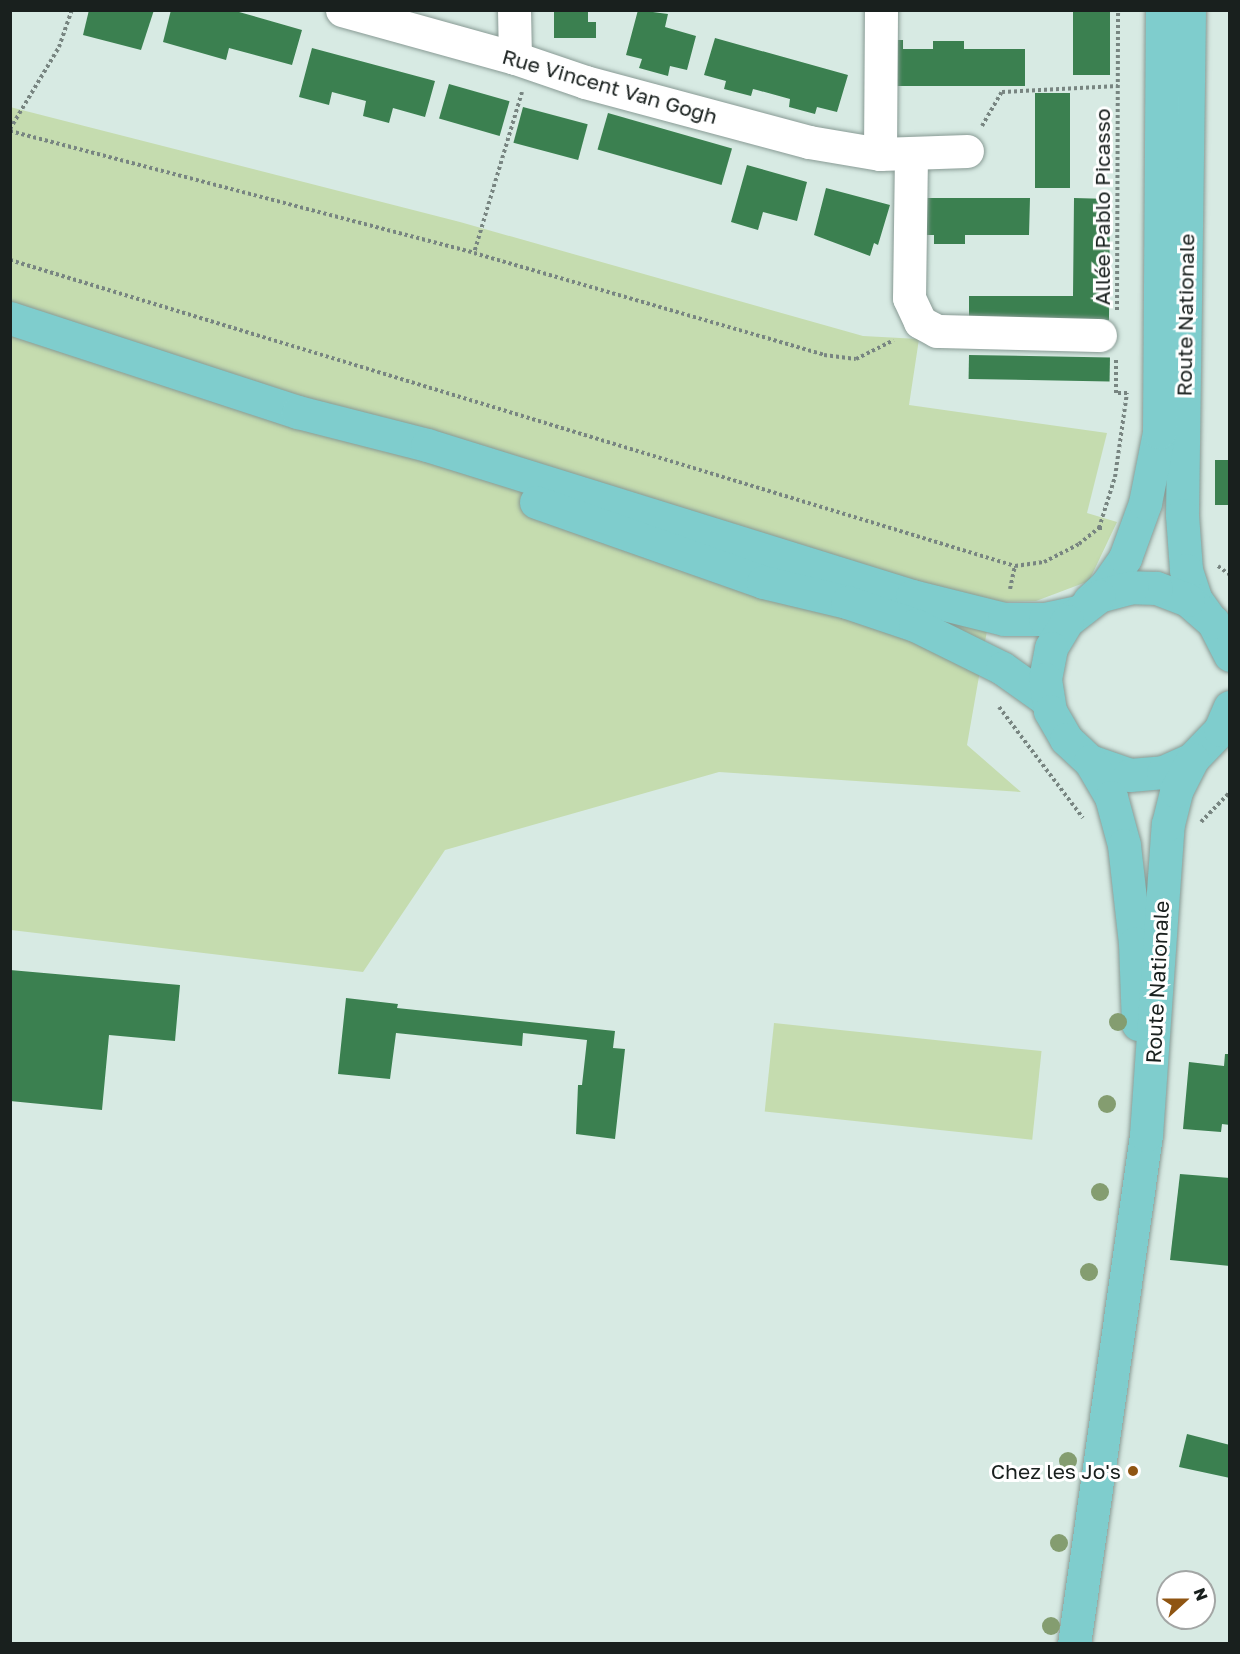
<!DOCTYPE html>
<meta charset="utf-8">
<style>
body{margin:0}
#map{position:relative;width:1240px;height:1654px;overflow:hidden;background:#d7eae3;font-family:"Golos Text",sans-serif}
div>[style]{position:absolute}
.green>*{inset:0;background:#c5dcaf;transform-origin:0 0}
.building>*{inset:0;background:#3b8050;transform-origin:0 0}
.path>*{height:4px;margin-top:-2px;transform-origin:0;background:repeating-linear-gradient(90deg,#788581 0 3px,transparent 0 6px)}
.roads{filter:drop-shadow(0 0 2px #889a94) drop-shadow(0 0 2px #889a94)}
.minor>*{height:33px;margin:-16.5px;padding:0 16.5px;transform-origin:16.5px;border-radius:16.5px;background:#fff}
.major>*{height:33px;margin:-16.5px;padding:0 16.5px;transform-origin:16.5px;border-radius:16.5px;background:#7fcdcd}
.trees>*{width:18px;height:18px;margin:-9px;border-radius:50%;background:#849d70}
.dots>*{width:16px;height:16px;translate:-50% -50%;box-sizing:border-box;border:3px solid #fff;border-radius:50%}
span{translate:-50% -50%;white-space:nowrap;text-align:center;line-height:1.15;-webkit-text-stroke:6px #fff;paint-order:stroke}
.street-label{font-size:21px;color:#19201e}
.poi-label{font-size:21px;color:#19201e}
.right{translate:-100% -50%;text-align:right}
.frame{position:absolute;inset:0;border:12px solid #19201e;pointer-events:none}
.north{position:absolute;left:1156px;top:1570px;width:60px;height:60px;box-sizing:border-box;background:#fff;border:2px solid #a3a6a5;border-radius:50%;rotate:69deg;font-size:16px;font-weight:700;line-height:24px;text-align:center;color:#19201e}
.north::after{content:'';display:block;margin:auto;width:21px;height:27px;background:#8f5512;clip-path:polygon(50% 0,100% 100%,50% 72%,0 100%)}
</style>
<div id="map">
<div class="green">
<div style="clip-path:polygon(10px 107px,460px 222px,863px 336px,919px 339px,909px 405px,1107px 433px,1087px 513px,1117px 522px,1089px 581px,1036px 601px,992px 602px,967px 745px,1021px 792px,719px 772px,445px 850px,363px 972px,11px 930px)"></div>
<div style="left:774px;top:1023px;width:269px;height:89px;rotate:6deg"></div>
</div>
<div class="building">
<div style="clip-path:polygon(89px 10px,154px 10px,141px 50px,83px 35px)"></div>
<div style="clip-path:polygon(171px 10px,232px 10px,302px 30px,292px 65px,229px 48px,226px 60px,163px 42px)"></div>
<div style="clip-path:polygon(554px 10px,588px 10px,588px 22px,596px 22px,596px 38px,554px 38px)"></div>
<div style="clip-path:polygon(638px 10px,668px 14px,665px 27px,696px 36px,687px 70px,670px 66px,668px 76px,639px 68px,642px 59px,626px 55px)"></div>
<div style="left:1073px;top:10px;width:37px;height:65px"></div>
<div style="clip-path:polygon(715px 38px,848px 75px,837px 112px,817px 107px,815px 114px,789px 107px,790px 99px,757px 90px,753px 89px,751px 96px,724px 89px,726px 81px,704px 75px)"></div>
<div style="clip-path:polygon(889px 40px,903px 40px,903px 49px,933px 49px,933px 41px,964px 41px,964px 49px,1025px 49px,1025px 86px,889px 86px)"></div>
<div style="clip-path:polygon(312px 48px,435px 81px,425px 117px,393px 108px,389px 123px,363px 116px,366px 101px,332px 92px,329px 105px,299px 97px)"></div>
<div style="left:449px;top:84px;width:63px;height:36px;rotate:16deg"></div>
<div style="left:1035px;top:93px;width:35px;height:95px"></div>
<div style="left:523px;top:107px;width:67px;height:37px;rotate:15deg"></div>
<div style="left:608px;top:113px;width:129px;height:38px;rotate:16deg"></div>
<div style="clip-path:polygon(747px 165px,807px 182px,797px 221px,763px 212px,758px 230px,731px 222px)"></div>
<div style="clip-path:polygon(826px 188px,890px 205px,878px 245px,874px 243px,870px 256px,814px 235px)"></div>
<div style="clip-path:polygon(919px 198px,1030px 198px,1029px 235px,965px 235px,965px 244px,934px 244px,934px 235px,919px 235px)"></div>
<div style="clip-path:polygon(1074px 198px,1110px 199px,1109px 320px,969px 320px,969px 296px,1073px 296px)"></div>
<div style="left:969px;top:355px;width:141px;height:24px;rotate:1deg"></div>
<div style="left:1215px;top:460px;width:15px;height:45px"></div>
<div style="clip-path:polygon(10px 970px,180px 985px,175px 1041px,109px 1035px,102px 1110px,10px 1101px)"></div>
<div style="clip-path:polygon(346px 998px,398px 1004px,397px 1008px,615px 1031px,613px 1048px,625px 1049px,615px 1139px,576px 1134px,578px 1085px,582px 1085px,587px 1040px,523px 1033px,522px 1046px,396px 1033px,390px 1079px,338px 1074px)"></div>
<div style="clip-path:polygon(1225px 1054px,1230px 1054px,1230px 1125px,1222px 1124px,1221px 1132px,1183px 1129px,1189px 1062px,1224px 1066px)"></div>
<div style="clip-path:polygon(1180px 1174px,1230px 1178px,1230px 1266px,1170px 1260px)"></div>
<div style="clip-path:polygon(1187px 1434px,1230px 1445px,1230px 1478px,1179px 1467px)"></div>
</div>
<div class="path">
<div style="left:522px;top:92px;width:168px;rotate:106.6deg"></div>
<div style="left:474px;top:253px;width:365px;rotate:16.2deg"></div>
<div style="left:824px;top:355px;width:32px;rotate:7deg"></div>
<div style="left:856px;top:359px;width:42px;rotate:-26.6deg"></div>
<div style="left:982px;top:126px;width:39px;rotate:-60deg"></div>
<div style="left:1002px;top:92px;width:116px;rotate:-3deg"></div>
<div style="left:10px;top:129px;width:96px;rotate:-59.1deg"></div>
<div style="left:59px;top:47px;width:39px;rotate:-71deg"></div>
<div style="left:10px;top:131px;width:480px;rotate:14.7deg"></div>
<div style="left:10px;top:260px;width:1051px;rotate:16.93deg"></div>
<div style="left:1015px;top:566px;width:29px;rotate:-8deg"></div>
<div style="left:1044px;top:562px;width:39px;rotate:-27deg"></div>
<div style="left:1079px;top:544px;width:26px;rotate:-39deg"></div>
<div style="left:1099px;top:528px;width:5px"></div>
<div style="left:1117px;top:310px;width:300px;rotate:-89.8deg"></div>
<div style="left:1099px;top:528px;width:53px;rotate:-72.6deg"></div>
<div style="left:1115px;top:477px;width:85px;rotate:-81.9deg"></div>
<div style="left:1127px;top:393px;width:11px;rotate:180deg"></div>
<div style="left:1116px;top:393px;width:34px;rotate:-90deg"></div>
<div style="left:1218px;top:566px;width:15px;rotate:37deg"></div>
<div style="left:1010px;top:589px;width:24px;rotate:-78deg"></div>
<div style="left:999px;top:707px;width:139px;rotate:52.9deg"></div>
<div style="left:1201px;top:822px;width:42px;rotate:-46deg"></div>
</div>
<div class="roads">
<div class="minor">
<div style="left:342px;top:10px;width:180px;rotate:15.5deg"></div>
<div style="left:515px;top:58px;width:74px;rotate:18.9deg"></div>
<div style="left:585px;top:82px;width:232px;rotate:15deg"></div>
<div style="left:809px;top:142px;width:72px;rotate:9.6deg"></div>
<div style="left:880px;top:154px;width:87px;rotate:-2deg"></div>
<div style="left:514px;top:10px;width:48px;rotate:88.8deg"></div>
<div style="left:880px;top:154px;width:144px;rotate:-89.6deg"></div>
<div style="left:911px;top:155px;width:143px;rotate:90.8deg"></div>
<div style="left:909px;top:298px;width:26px;rotate:65deg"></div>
<div style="left:920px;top:322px;width:19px;rotate:28deg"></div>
<div style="left:937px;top:331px;width:163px;rotate:1.4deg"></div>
</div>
<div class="major">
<div style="left:1189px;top:10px;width:505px;rotate:90.79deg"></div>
<div style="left:1182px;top:515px;width:55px;rotate:85.8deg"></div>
<div style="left:1186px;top:570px;width:32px;rotate:72deg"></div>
<div style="left:1196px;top:600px;width:19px;rotate:54deg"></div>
<div style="left:10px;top:318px;width:303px;rotate:18.1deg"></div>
<div style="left:298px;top:412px;width:133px;rotate:14.3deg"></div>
<div style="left:427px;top:445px;width:508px;rotate:17.29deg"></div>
<div style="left:912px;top:596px;width:95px;rotate:14deg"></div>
<div style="left:1004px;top:619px;width:41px"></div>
<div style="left:1045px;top:619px;width:30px;rotate:-12deg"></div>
<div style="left:536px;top:502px;width:241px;rotate:19.4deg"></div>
<div style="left:763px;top:582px;width:86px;rotate:13.4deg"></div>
<div style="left:847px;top:602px;width:72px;rotate:18.7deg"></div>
<div style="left:915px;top:625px;width:97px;rotate:26.3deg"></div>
<div style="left:1002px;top:668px;width:55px;rotate:35.4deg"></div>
<div style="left:1089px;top:601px;width:25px;rotate:-43deg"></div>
<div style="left:1107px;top:584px;width:32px;rotate:-55deg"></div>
<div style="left:1125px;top:558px;width:59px;rotate:-70deg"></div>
<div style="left:1145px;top:503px;width:72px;rotate:-78.8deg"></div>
<div style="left:1159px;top:432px;width:422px;rotate:-89.6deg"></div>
<div style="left:1230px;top:655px;width:37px;rotate:-117deg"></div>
<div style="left:1213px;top:622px;width:33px;rotate:-139deg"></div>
<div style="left:1188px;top:600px;width:34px;rotate:-159deg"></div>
<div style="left:1156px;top:588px;width:24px;rotate:-178deg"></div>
<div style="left:1132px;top:587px;width:34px;rotate:165deg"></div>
<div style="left:1099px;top:596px;width:41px;rotate:142deg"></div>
<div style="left:1067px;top:621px;width:31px;rotate:121deg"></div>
<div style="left:1051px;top:648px;width:32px;rotate:101deg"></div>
<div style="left:1045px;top:679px;width:32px;rotate:81deg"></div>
<div style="left:1050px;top:711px;width:32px;rotate:60deg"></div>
<div style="left:1066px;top:739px;width:33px;rotate:43deg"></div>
<div style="left:1090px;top:761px;width:42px;rotate:19.3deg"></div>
<div style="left:1130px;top:775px;width:33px;rotate:-5deg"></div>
<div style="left:1163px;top:772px;width:32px;rotate:-24deg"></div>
<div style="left:1192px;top:759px;width:40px;rotate:-46deg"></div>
<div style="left:1220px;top:730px;width:25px;rotate:-67deg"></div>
<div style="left:1090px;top:761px;width:42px;rotate:59.7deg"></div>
<div style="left:1111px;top:797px;width:50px;rotate:74.8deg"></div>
<div style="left:1124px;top:845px;width:99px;rotate:83.6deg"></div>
<div style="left:1135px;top:943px;width:81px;rotate:87.9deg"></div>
<div style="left:1074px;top:1644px;width:514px;rotate:-81.95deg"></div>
<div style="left:1146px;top:1135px;width:312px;rotate:-86deg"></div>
<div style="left:1168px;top:824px;width:34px;rotate:-76deg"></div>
<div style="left:1176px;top:791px;width:36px;rotate:-63deg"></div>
</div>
</div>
<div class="trees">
<div style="left:1118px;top:1022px"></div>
<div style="left:1107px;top:1104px"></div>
<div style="left:1100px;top:1192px"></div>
<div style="left:1089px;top:1272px"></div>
<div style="left:1068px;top:1461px"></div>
<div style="left:1059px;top:1543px"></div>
<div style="left:1051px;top:1626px"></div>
</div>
<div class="dots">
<div style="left:1133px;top:1471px;background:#8f5512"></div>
</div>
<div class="street-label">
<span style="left:610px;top:86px;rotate:16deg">Rue Vincent Van Gogh</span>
<span style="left:1102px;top:207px;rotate:-90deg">Allée Pablo Picasso</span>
<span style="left:1185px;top:315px;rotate:-89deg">Route Nationale</span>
<span style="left:1157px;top:982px;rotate:-87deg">Route Nationale</span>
</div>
<div class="poi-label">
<span class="right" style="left:1121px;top:1471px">Chez les Jo's</span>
</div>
<div class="frame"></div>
<div class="north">N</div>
</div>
